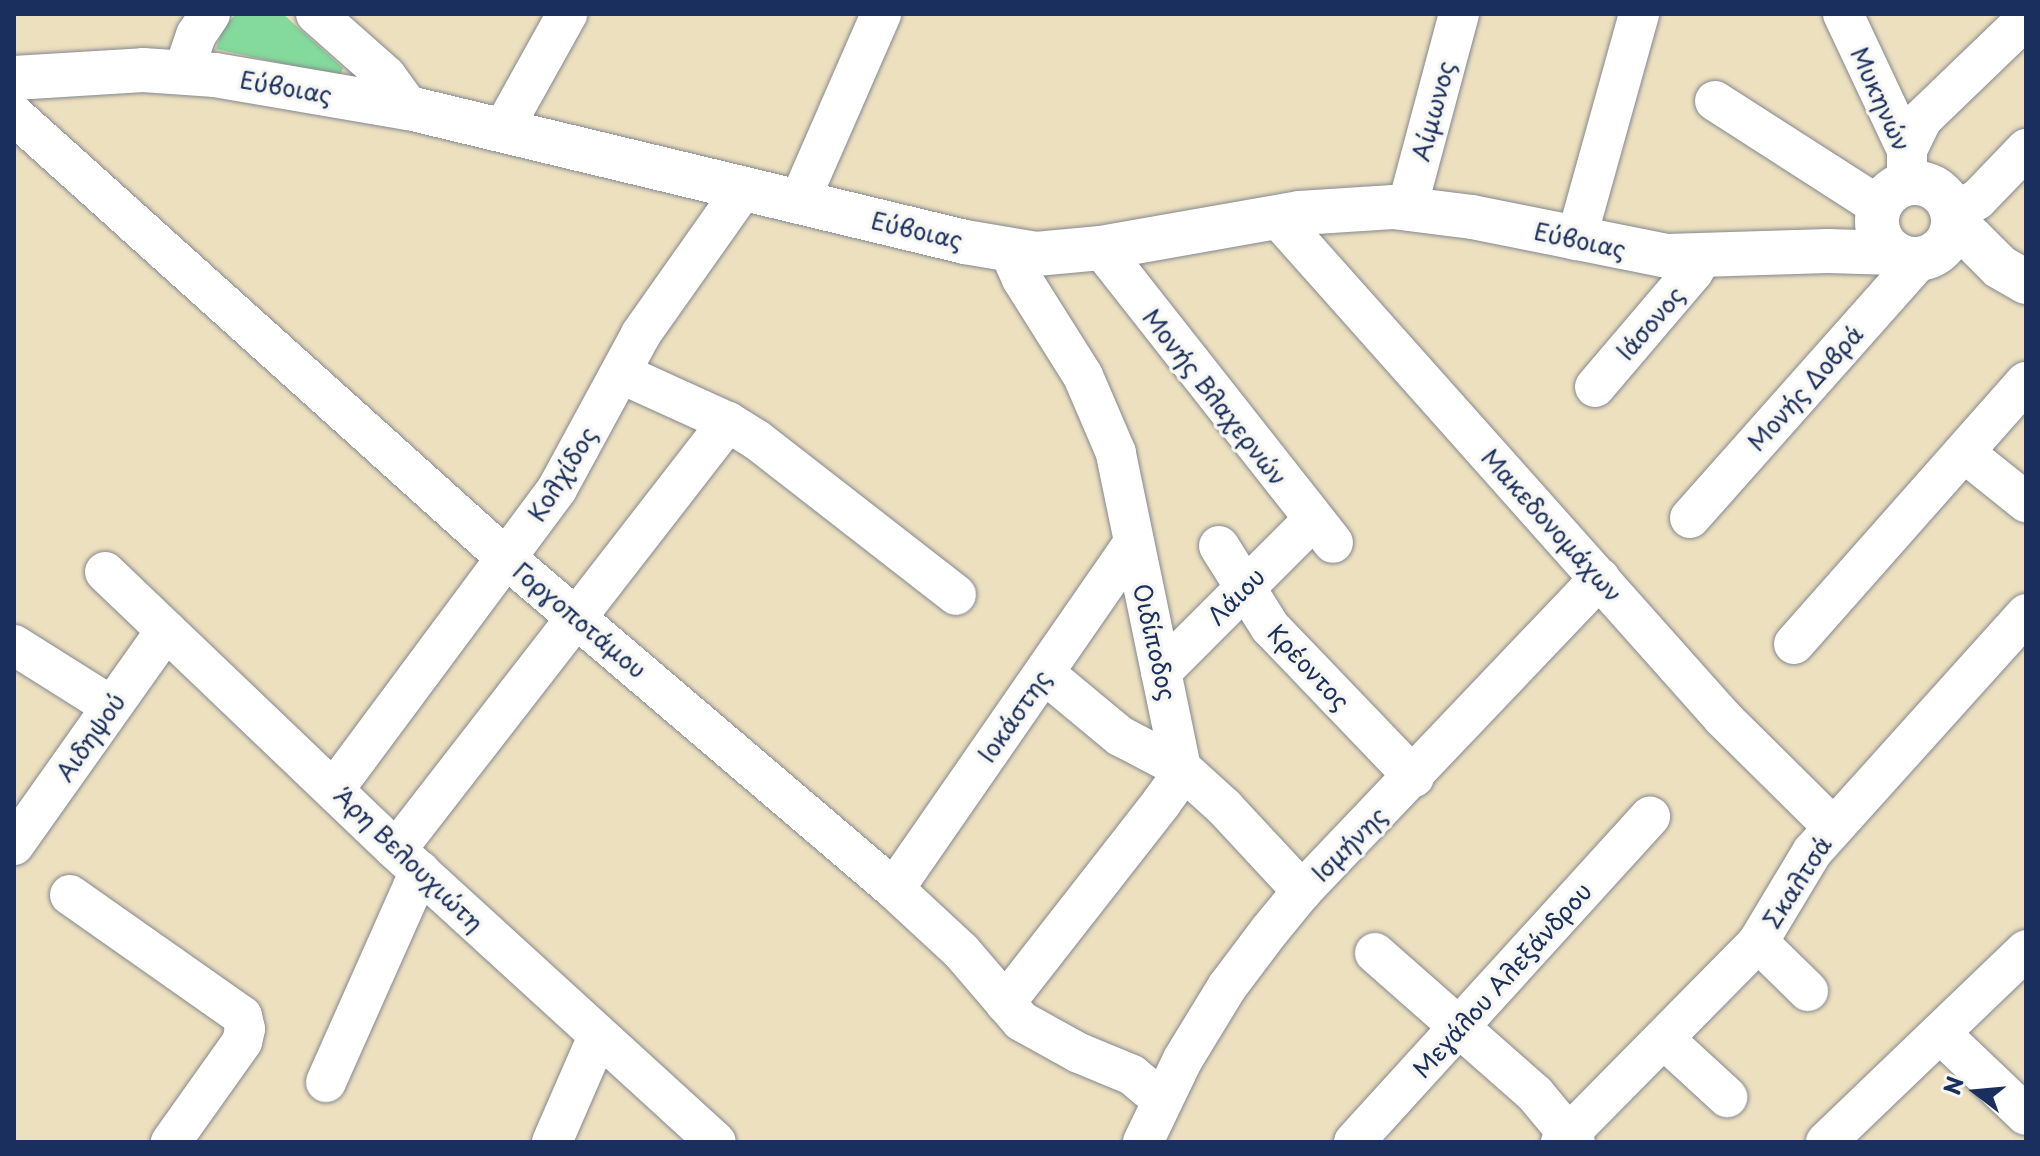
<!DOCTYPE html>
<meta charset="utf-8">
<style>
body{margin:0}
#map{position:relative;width:2040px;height:1156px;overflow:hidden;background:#ede0bf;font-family:"Playpen Sans",sans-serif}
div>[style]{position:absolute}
.green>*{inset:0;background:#84d99c}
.roads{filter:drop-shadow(0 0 2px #84888e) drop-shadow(0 0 2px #84888e)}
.minor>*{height:40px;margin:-20px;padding:0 20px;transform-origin:20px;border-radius:20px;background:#fff}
.major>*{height:44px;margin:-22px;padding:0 22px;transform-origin:22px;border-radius:22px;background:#fff}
.major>.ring{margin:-22px;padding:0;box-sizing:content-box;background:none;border:44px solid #fff;border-radius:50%}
span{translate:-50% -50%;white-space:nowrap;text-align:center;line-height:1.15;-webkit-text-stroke:7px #f6f6f2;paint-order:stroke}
.street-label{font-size:24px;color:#1b2f5e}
.frame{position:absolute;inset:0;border:16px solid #1b2f5e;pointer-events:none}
.north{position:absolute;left:1936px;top:1052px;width:80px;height:80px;-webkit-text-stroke:6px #f6f6f2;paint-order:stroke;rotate:286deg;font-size:22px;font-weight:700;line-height:32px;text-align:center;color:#1b2f5e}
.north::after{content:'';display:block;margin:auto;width:28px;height:36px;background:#1b2f5e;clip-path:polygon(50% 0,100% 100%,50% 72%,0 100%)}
</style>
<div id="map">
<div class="green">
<div style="clip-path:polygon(236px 14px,283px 14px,343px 68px,340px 76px,216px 49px,223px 28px)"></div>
</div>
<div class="roads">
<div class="minor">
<div style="left:316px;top:14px;width:94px;rotate:41.5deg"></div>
<div style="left:386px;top:76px;width:39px;rotate:54deg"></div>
<div style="left:1843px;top:14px;width:150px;rotate:64.8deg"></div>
<div style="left:1907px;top:150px;width:23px;rotate:90deg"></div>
<div style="left:1907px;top:173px;width:13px;rotate:113deg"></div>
<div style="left:183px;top:73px;width:40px;rotate:-71.1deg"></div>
<div style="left:196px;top:35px;width:25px;rotate:-56deg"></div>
<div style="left:1715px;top:101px;width:196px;rotate:32.7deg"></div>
<div style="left:14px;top:115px;width:662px;rotate:42deg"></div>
<div style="left:506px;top:558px;width:510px;rotate:40.47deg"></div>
<div style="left:894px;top:889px;width:91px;rotate:42.8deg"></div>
<div style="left:961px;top:951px;width:92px;rotate:49.4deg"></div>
<div style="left:1021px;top:1021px;width:66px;rotate:28.9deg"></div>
<div style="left:1079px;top:1053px;width:57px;rotate:22.5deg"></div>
<div style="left:1132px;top:1075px;width:38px;rotate:40deg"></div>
<div style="left:502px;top:131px;width:134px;rotate:-60.9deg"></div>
<div style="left:1907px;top:150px;width:34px;rotate:-64deg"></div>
<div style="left:1922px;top:119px;width:144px;rotate:-43.9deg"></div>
<div style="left:799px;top:202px;width:205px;rotate:-66.4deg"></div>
<div style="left:1407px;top:208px;width:201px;rotate:-75deg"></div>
<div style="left:1952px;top:211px;width:27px;rotate:-24deg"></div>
<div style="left:1977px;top:200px;width:71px;rotate:-46.1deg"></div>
<div style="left:1277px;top:217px;width:671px;rotate:48.32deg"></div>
<div style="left:1723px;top:718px;width:155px;rotate:44.7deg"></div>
<div style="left:1576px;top:240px;width:235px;rotate:-74.4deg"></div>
<div style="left:1101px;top:248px;width:375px;rotate:51.8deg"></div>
<div style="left:622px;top:374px;width:116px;rotate:24.4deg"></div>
<div style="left:728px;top:422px;width:34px;rotate:32deg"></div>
<div style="left:757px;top:440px;width:252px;rotate:37.9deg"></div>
<div style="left:1595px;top:387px;width:151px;rotate:-49.6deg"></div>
<div style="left:1693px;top:272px;width:17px;rotate:-59deg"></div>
<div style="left:1966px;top:454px;width:77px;rotate:38.7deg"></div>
<div style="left:1690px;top:518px;width:346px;rotate:-48.4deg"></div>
<div style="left:1219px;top:546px;width:96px;rotate:57.8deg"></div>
<div style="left:1270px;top:627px;width:208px;rotate:46.2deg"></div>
<div style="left:105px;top:572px;width:402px;rotate:43.7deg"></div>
<div style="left:396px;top:850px;width:433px;rotate:42.4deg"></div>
<div style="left:1794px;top:644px;width:350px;rotate:-48.5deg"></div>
<div style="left:14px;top:645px;width:115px;rotate:32.2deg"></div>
<div style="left:1161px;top:672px;width:214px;rotate:-45deg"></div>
<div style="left:1044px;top:673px;width:99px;rotate:39.7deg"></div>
<div style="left:1120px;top:736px;width:69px;rotate:27.7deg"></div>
<div style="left:1181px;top:768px;width:58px;rotate:42.2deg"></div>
<div style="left:1224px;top:807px;width:115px;rotate:47.1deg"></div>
<div style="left:335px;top:788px;width:372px;rotate:-53.4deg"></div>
<div style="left:557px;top:489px;width:176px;rotate:-61.5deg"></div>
<div style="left:641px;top:334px;width:179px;rotate:-54.8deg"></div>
<div style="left:14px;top:845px;width:263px;rotate:-54.7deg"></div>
<div style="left:396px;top:850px;width:542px;rotate:-52.2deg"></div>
<div style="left:894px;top:889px;width:421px;rotate:-55.3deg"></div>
<div style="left:70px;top:895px;width:210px;rotate:35.1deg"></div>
<div style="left:242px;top:1016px;width:13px;rotate:77deg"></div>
<div style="left:245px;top:1029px;width:13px;rotate:103deg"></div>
<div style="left:242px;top:1042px;width:123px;rotate:125.4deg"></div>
<div style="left:1758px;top:942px;width:70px;rotate:44.4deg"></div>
<div style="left:1375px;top:953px;width:213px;rotate:41.4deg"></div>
<div style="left:1535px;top:1094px;width:62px;rotate:50.2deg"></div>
<div style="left:1005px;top:1003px;width:254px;rotate:-52deg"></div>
<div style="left:1161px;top:803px;width:31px;rotate:-54deg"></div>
<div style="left:1179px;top:778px;width:10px;rotate:-79deg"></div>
<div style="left:1181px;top:768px;width:322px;rotate:-101.7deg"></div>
<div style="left:1116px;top:453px;width:84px;rotate:-113.2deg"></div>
<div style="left:1083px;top:376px;width:115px;rotate:-122.2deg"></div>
<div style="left:1022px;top:279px;width:32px;rotate:-114deg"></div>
<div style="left:1941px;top:1034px;width:117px;rotate:43.6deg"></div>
<div style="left:1664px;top:1039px;width:86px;rotate:42.6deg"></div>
<div style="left:326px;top:1082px;width:231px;rotate:-66deg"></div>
<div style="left:552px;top:1142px;width:116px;rotate:-66.5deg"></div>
<div style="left:1143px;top:1142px;width:92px;rotate:-64.3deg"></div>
<div style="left:1183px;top:1059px;width:84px;rotate:-58.6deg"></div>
<div style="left:1227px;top:987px;width:71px;rotate:-53deg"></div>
<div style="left:1270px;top:930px;width:50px;rotate:-50.6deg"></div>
<div style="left:1302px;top:891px;width:432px;rotate:-46.4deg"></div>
<div style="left:1354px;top:1142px;width:440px;rotate:-47.7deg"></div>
<div style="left:1561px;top:1142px;width:281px;rotate:-45.4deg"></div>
<div style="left:1758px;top:942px;width:105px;rotate:-59deg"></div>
<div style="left:1812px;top:852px;width:320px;rotate:-48deg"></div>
<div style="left:1826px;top:1142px;width:277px;rotate:-43.8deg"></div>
</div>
<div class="major">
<div style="left:14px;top:78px;width:129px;rotate:-3.5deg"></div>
<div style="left:143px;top:70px;width:72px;rotate:4deg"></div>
<div style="left:215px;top:75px;width:197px;rotate:9.7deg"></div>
<div style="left:409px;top:108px;width:572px;rotate:13.55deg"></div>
<div style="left:965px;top:242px;width:72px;rotate:9.6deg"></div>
<div style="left:1036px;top:254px;width:65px;rotate:-5.3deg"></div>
<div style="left:1101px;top:248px;width:202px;rotate:-10deg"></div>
<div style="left:1300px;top:213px;width:93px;rotate:-3.7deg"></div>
<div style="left:1393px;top:207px;width:80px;rotate:7.2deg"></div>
<div style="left:1472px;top:217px;width:199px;rotate:11.3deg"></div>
<div style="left:1667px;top:256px;width:161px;rotate:-1.8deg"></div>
<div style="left:1828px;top:251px;width:66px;rotate:1.7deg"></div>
<div class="ring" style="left:1877px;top:183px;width:32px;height:32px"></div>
<div style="left:1954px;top:221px;width:65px;rotate:45deg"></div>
<div style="left:2000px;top:267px;width:30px;rotate:30deg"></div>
</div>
</div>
<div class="street-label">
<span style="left:286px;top:87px;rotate:10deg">Εύβοιας</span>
<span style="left:1881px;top:99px;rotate:66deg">Μυκηνών</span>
<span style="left:1433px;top:111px;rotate:-75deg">Αίμωνος</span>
<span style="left:917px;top:230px;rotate:13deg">Εύβοιας</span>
<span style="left:1580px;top:240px;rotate:12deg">Εύβοιας</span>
<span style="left:1650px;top:323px;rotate:-49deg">Ιάσονος</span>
<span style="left:1805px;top:388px;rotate:-48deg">Μονής Δοβρά</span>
<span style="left:1215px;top:397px;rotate:52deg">Μονής Βλαχερνών</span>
<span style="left:562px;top:474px;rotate:-58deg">Κολχίδος</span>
<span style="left:1552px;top:525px;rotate:48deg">Μακεδονομάχων</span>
<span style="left:1236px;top:596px;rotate:-45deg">Λάιου</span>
<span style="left:580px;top:620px;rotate:40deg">Γοργοποτάμου</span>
<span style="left:1155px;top:642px;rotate:77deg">Οιδίποδος</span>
<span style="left:1309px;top:667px;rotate:47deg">Κρέοντος</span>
<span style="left:1014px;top:716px;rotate:-55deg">Ιοκάστης</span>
<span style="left:90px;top:737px;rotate:-55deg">Αιδηψού</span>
<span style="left:1349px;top:844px;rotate:-45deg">Ισμήνης</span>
<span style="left:409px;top:859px;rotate:44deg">Άρη Βελουχιώτη</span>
<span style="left:1797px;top:882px;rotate:-57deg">Σκαλτσά</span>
<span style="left:1502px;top:980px;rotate:-48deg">Μεγάλου Αλεξάνδρου</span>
</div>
<div class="frame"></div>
<div class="north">N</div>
</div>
